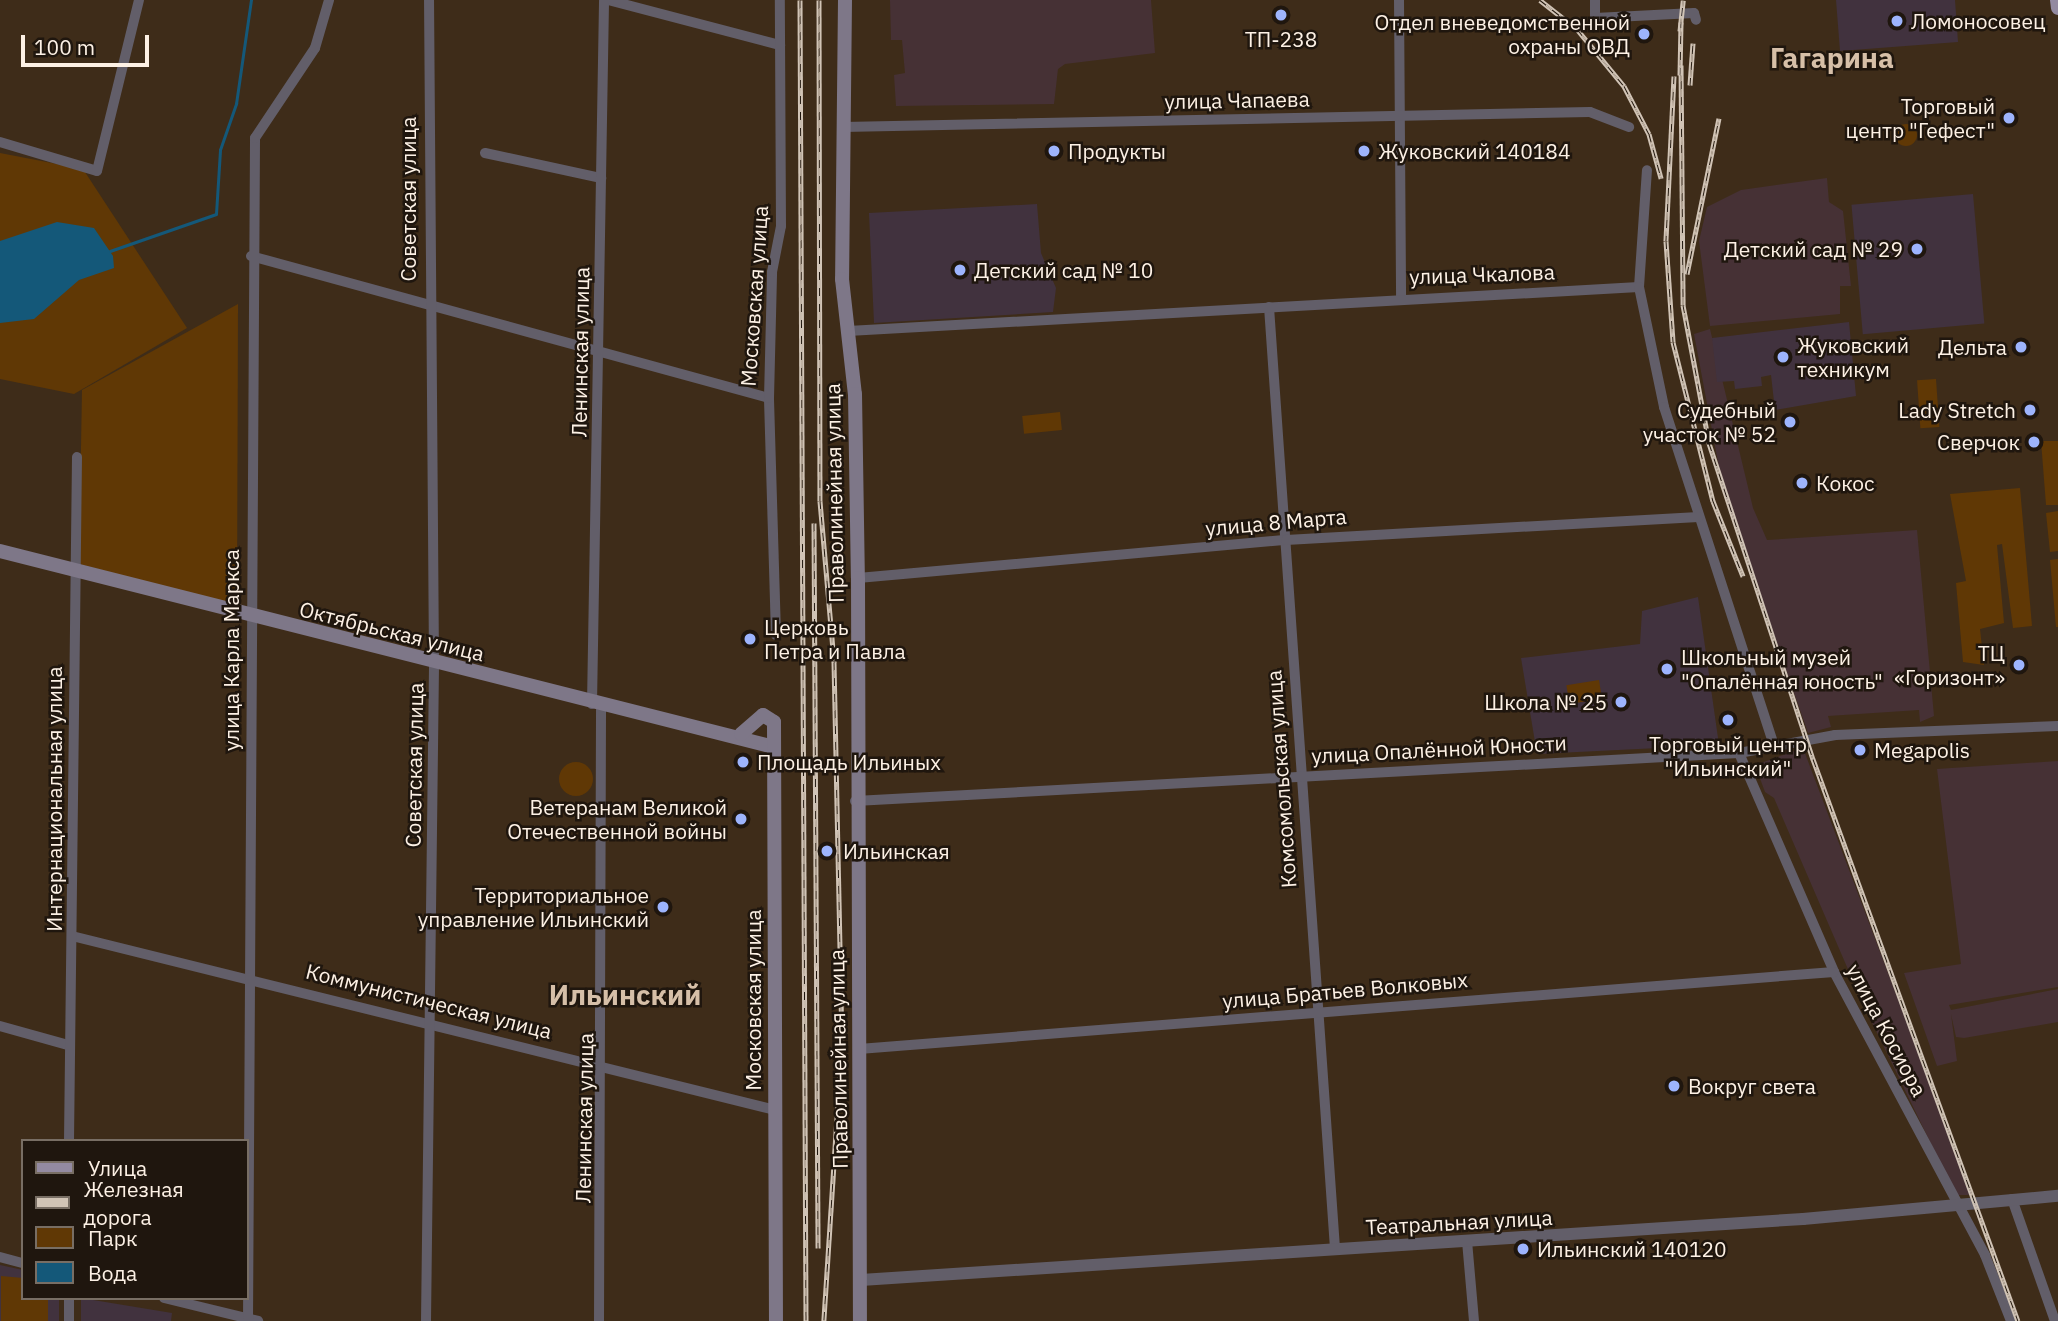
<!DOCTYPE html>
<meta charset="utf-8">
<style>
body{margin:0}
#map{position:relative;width:2058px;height:1321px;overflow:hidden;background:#3e2c19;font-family:"IBM Plex Sans",sans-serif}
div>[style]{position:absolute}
.industrial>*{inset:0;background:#463135}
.education>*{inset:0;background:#41323e;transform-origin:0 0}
.green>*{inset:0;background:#603805;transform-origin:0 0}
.round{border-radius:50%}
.water>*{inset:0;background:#145879}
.stream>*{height:2.5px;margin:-1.25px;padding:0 1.25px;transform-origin:1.25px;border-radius:1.25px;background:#145879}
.minor>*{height:10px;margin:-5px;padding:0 5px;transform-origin:5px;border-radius:5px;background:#625e69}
.tertiary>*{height:12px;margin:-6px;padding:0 6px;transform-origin:6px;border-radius:6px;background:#625e69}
.secondary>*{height:14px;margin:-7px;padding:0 7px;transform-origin:7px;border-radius:7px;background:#7e7788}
.primary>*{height:14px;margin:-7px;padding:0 7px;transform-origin:7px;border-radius:7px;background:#938aa1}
.rail>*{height:5px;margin-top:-2.5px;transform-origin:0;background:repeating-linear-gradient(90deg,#1f160e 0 8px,#d1c4b6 0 16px);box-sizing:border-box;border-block:2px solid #d1c4b6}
.dots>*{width:19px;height:19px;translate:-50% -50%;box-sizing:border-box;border:4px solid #1f160e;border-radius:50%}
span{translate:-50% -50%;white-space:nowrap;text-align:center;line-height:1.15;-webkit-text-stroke:5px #1f160e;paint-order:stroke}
.poi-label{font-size:21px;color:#fdf1e5}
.left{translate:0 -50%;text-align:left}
.right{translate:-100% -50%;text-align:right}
.street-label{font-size:21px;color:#fdf1e5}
.district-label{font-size:28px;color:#d6bfa8;font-weight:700}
.legend{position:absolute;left:21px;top:1139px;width:228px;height:161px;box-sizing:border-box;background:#1f160e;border:2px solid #786e64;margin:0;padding:9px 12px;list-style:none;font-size:21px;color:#fdf1e5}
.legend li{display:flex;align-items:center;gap:14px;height:35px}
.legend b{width:35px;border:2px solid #786e64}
.scale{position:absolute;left:21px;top:35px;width:128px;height:32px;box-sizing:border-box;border:4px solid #fdf1e5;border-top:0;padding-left:9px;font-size:21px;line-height:24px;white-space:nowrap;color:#fdf1e5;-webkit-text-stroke:5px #1f160e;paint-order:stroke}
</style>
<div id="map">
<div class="industrial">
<div style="clip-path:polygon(890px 0,1151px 0,1155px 53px,1065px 64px,1058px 69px,1054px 104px,896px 106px,894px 75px,905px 73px,902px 40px,891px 40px)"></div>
<div style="clip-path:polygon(1827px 178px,1829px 202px,1843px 211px,1851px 286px,1840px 286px,1840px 314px,1710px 326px,1699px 241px,1707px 207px,1741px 190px)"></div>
<div style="clip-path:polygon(1710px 329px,1753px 508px,1767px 540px,1917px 530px,1934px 716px,1920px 722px,1919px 710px,1828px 716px,1831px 727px,1808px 733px,1723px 489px,1694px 334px)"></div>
<div style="clip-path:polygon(1803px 748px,1972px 1195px,1956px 1195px,1863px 1004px,1774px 798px,1765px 792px,1755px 765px)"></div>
<div style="clip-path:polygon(2058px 761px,2058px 987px,1949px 1005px,1951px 1010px,2058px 989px,2058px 1022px,1964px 1038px,1956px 1037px,1951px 1014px,1957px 1061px,1937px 1066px,1904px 973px,1961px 964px,1937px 769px)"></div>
</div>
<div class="education">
<div style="clip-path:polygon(1836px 0,1955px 0,1958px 42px,1840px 51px)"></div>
<div style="left:1973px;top:194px;width:130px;height:122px;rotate:85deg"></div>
<div style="clip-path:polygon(1037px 204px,1041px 253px,1056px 288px,1053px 312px,874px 323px,869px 213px)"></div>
<div style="clip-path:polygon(1849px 322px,1856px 396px,1775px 410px,1771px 375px,1761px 377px,1762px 386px,1735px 389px,1734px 381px,1717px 382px,1712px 338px)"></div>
<div style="clip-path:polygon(1698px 597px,1719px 745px,1537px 754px,1521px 658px,1640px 644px,1642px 611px)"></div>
<div style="clip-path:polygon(0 1265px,23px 1270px,23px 1298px,59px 1298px,59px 1321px,0 1321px)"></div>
<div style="clip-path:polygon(81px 1298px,172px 1313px,171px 1321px,81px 1321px)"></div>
</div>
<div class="green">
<div class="round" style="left:1895px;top:124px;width:22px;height:22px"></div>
<div style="clip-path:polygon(0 153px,83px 169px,187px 328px,74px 394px,0 379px)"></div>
<div style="clip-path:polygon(238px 304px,237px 606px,79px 564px,82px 390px)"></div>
<div style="left:1936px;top:379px;width:48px;height:19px;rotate:86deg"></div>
<div style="left:1060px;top:412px;width:18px;height:38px;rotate:84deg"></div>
<div style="clip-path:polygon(2041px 441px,2058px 441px,2058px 505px,2046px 505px)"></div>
<div style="clip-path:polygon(2020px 488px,2032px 626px,2013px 628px,2002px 544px,1997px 545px,2004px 623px,1980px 629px,1984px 665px,1963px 662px,1956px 583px,1966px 581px,1950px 494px)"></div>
<div style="clip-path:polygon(2058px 511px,2058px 551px,2050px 552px,2046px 513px)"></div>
<div style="clip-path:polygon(2058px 559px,2058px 627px,2056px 627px,2050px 560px)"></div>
<div style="left:1599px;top:680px;width:19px;height:33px;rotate:81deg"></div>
<div class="round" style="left:559px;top:762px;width:34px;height:34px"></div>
<div style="clip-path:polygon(1px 1276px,23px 1278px,23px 1298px,48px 1298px,48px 1321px,1px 1321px)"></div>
</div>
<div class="water">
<div style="clip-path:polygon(57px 222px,94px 228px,113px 256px,114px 268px,79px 280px,34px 319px,0 323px,0 241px)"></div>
</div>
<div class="stream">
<div style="left:110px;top:251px;width:112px;rotate:-19.2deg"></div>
<div style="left:216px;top:214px;width:64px;rotate:-86.4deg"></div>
<div style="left:220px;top:150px;width:49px;rotate:-70.8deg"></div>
<div style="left:236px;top:104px;width:105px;rotate:-81.8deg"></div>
</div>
<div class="minor">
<div style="left:608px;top:0;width:178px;rotate:14.7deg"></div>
<div style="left:1399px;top:0;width:297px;rotate:89.6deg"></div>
<div style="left:1595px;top:0;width:18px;rotate:90deg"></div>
<div style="left:1595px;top:18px;width:99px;rotate:-2.9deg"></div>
<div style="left:1694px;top:13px;width:7px;rotate:74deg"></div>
<div style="left:843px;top:127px;width:747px;rotate:-1.15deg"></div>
<div style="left:1590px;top:112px;width:42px;rotate:21deg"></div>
<div style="left:0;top:142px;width:101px;rotate:16.6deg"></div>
<div style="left:97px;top:171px;width:176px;rotate:-76.2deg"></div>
<div style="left:485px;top:153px;width:119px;rotate:12.2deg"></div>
<div style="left:251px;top:256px;width:537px;rotate:15.33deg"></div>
<div style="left:1639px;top:287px;width:117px;rotate:-86.1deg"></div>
<div style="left:1269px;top:307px;width:943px;rotate:85.99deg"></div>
<div style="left:848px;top:331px;width:792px;rotate:-3.18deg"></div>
<div style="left:1639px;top:287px;width:123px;rotate:78.2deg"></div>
<div style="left:1664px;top:407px;width:356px;rotate:72deg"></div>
<div style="left:858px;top:578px;width:430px;rotate:-5.1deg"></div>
<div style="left:1286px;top:540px;width:413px;rotate:-3.2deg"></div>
<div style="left:776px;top:635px;width:237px;rotate:-91.7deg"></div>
<div style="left:769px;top:398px;width:126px;rotate:-88.6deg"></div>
<div style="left:772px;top:272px;width:47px;rotate:-78.9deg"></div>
<div style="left:781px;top:226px;width:226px;rotate:-90.3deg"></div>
<div style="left:592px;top:704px;width:704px;rotate:-89.02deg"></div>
<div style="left:1739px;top:753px;width:239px;rotate:66.5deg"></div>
<div style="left:1834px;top:972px;width:321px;rotate:61.9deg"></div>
<div style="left:1985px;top:1255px;width:71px;rotate:68.5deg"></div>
<div style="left:855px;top:801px;width:885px;rotate:-3.11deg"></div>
<div style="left:1739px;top:753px;width:98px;rotate:-10.6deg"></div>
<div style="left:1835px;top:735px;width:223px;rotate:-2.3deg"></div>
<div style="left:72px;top:936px;width:724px;rotate:13.9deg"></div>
<div style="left:0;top:1026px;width:71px;rotate:15.6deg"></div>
<div style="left:859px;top:1049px;width:978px;rotate:-4.52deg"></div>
<div style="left:69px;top:1141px;width:684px;rotate:-89.33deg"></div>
<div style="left:2012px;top:1199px;width:129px;rotate:70.6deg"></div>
<div style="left:1467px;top:1241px;width:80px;rotate:85deg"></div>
<div style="left:0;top:1257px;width:24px;rotate:15deg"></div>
<div style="left:164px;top:1298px;width:97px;rotate:13.7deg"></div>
<div style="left:69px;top:1321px;width:23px;rotate:-90deg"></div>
<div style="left:248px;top:1321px;width:1183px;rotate:-89.66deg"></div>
<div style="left:255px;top:138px;width:108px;rotate:-56.3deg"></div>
<div style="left:315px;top:48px;width:50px;rotate:-73.7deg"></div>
<div style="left:426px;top:1321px;width:658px;rotate:-89.3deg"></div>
<div style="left:434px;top:663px;width:663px;rotate:-90.43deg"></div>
<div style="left:599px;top:1321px;width:616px;rotate:-89.81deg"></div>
</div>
<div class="tertiary">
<div style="left:861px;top:1280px;width:944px;rotate:-3.71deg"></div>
<div style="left:1803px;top:1219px;width:256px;rotate:-5.2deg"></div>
</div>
<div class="secondary">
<div style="left:845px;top:0;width:279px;rotate:90.6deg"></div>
<div style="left:842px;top:279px;width:116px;rotate:83.6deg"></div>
<div style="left:855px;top:394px;width:184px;rotate:89.1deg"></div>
<div style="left:858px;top:578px;width:743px;rotate:89.85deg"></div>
<div style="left:0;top:551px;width:798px;rotate:14.21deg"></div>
<div style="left:741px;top:734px;width:29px;rotate:-41deg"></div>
<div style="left:763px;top:715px;width:13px;rotate:32deg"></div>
<div style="left:774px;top:722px;width:599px;rotate:89.81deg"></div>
</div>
<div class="primary">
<div style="left:2057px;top:0;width:8px;rotate:83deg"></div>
</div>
<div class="rail">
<div style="left:800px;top:0;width:1321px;rotate:89.74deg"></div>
<div style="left:819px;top:0;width:501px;rotate:89.89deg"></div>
<div style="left:820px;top:501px;width:162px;rotate:85deg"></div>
<div style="left:834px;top:662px;width:378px;rotate:88.8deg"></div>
<div style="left:842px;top:1040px;width:282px;rotate:93.7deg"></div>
<div style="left:1540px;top:0;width:47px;rotate:38.1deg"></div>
<div style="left:1577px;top:29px;width:74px;rotate:50.5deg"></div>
<div style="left:1624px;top:86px;width:54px;rotate:62.5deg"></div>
<div style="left:1649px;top:134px;width:46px;rotate:74.7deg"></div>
<div style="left:1680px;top:31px;width:31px;rotate:-84deg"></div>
<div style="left:1681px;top:65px;width:240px;rotate:89.5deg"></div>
<div style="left:1683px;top:305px;width:140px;rotate:79.3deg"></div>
<div style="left:1709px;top:443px;width:333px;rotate:71.8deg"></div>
<div style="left:1813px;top:759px;width:598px;rotate:69.96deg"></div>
<div style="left:1680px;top:75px;width:53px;rotate:-88.9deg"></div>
<div style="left:1674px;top:76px;width:165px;rotate:92.8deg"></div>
<div style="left:1666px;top:241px;width:101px;rotate:86deg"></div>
<div style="left:1673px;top:342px;width:164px;rotate:75.9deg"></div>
<div style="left:1713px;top:501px;width:81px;rotate:68.2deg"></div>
<div style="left:1690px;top:85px;width:42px;rotate:-85.9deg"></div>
<div style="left:1687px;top:274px;width:159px;rotate:-78.4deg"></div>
<div style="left:814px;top:523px;width:725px;rotate:89.68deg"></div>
</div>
<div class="dots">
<div style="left:1281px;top:15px;background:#9db4fd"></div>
<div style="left:1897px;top:21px;background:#9db4fd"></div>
<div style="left:1644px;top:34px;background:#9db4fd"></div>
<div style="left:2009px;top:118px;background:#9db4fd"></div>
<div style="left:1054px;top:151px;background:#9db4fd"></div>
<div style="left:1364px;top:151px;background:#9db4fd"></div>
<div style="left:1917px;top:249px;background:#9db4fd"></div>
<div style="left:960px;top:270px;background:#9db4fd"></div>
<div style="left:2021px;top:347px;background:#9db4fd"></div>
<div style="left:1783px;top:357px;background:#9db4fd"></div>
<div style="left:2030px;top:410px;background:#9db4fd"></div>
<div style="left:1790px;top:422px;background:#9db4fd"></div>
<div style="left:2034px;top:442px;background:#9db4fd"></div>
<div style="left:1802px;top:483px;background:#9db4fd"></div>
<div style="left:750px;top:639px;background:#9db4fd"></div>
<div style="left:2019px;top:665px;background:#9db4fd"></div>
<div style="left:1667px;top:669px;background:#9db4fd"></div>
<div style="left:1621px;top:702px;background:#9db4fd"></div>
<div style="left:1728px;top:720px;background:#9db4fd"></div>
<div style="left:1860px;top:750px;background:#9db4fd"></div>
<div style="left:743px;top:762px;background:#9db4fd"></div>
<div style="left:741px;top:819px;background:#9db4fd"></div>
<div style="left:827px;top:851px;background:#9db4fd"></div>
<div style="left:663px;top:907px;background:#9db4fd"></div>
<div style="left:1674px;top:1086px;background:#9db4fd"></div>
<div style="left:1523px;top:1249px;background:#9db4fd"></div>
</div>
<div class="poi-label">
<span class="left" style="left:1911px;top:21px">Ломоносовец</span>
<span class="right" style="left:1630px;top:34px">Отдел вневедомственной<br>охраны ОВД</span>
<span style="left:1281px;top:39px">ТП-238</span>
<span class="right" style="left:1995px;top:118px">Торговый<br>центр "Гефест"</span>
<span class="left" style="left:1068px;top:151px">Продукты</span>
<span class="left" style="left:1378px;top:151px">Жуковский 140184</span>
<span class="right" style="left:1903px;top:249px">Детский сад № 29</span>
<span class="left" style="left:974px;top:270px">Детский сад № 10</span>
<span class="left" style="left:1797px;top:357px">Жуковский<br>техникум</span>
<span class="right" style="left:2007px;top:347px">Дельта</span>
<span class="right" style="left:1776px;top:422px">Судебный<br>участок № 52</span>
<span class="right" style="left:2016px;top:410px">Lady Stretch</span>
<span class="right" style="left:2020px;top:442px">Сверчок</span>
<span class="left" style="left:1816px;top:483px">Кокос</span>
<span class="left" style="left:764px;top:639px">Церковь<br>Петра и Павла</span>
<span class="right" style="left:2005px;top:665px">ТЦ<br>«Горизонт»</span>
<span class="left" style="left:1681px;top:669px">Школьный музей<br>"Опалённая юность"</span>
<span class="right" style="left:1607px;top:702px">Школа № 25</span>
<span style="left:1728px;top:756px">Торговый центр<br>"Ильинский"</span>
<span class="left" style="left:1874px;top:750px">Megapolis</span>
<span class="left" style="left:757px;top:762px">Площадь Ильиных</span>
<span class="right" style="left:727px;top:819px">Ветеранам Великой<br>Отечественной войны</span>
<span class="left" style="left:843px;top:851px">Ильинская</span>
<span class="right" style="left:649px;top:907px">Территориальное<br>управление Ильинский</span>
<span class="left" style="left:1688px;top:1086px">Вокруг света</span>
<span class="left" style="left:1537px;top:1249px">Ильинский 140120</span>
</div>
<div class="street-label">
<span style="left:1237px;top:100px;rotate:-1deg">улица Чапаева</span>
<span style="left:408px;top:199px;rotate:-90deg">Советская улица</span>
<span style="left:1482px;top:274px;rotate:-2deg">улица Чкалова</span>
<span style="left:754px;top:296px;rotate:-86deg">Московская улица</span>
<span style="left:580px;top:352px;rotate:-89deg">Ленинская улица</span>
<span style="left:834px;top:493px;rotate:-91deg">Праволинейная улица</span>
<span style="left:1276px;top:522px;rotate:-5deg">улица 8 Марта</span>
<span style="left:392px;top:631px;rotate:14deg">Октябрьская улица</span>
<span style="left:231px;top:650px;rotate:-90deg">улица Карла Маркса</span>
<span style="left:1439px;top:749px;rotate:-3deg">улица Опалённой Юности</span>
<span style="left:414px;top:765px;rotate:-89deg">Советская улица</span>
<span style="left:1281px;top:779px;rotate:-94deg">Комсомольская улица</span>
<span style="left:54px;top:799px;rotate:-90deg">Интернациональная улица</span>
<span style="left:1345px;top:990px;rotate:-5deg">улица Братьев Волковых</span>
<span style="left:753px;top:1000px;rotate:-90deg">Московская улица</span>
<span style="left:429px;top:1001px;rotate:14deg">Коммунистическая улица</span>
<span style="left:1887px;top:1030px;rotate:62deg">улица Косиора</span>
<span style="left:838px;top:1059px;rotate:-91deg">Праволинейная улица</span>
<span style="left:584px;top:1118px;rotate:-89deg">Ленинская улица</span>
<span style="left:1459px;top:1222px;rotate:-3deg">Театральная улица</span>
</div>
<div class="district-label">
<span style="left:1832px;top:58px">Гагарина</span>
<span style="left:625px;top:995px">Ильинский</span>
</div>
<ul class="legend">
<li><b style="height:9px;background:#938aa1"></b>Улица</li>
<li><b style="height:9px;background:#d1c4b6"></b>Железная дорога</li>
<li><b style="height:19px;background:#603805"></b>Парк</li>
<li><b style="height:19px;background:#145879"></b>Вода</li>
</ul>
<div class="scale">100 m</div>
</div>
